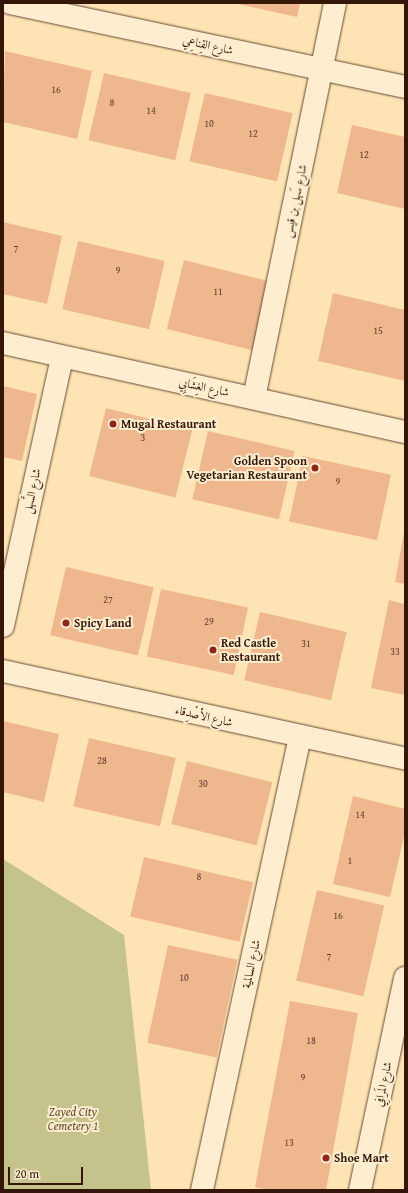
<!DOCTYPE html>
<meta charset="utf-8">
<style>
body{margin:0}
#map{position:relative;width:408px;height:1193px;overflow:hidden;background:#fee4b4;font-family:"Gentium Book Plus",Amiri,serif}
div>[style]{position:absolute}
.green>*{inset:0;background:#c3c38b}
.building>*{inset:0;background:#efb78e;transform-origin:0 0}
.roads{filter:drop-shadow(0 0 1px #664a34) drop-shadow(0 0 1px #664a34)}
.minor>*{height:22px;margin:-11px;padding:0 11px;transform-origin:11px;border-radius:11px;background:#feedce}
.dots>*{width:11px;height:11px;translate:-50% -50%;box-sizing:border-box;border:2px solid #feedce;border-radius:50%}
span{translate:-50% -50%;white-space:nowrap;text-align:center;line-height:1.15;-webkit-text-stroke:4px #feedce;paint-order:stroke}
.number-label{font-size:10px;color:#633f2a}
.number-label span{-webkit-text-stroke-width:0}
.street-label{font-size:12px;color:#341709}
.poi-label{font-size:12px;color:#341709;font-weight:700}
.left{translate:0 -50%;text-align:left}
.right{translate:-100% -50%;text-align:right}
.park-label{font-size:12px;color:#5f4b30;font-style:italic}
.frame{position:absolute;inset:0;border:4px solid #341709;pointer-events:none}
.scale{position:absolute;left:8px;top:1167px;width:75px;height:18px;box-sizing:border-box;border:2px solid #341709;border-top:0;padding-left:5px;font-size:12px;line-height:14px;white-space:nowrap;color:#341709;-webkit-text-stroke:3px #feedce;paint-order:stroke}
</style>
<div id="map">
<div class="green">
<div style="clip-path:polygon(3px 859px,124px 935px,151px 1190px,3px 1190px)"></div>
</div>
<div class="building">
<div style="clip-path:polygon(234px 3px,300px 3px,297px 17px)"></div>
<div style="clip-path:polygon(5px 51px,92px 71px,77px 139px,3px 122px)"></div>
<div style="left:104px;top:73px;width:89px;height:69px;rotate:13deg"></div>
<div style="left:205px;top:93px;width:90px;height:70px;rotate:13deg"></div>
<div style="clip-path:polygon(352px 125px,405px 137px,405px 209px,337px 193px)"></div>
<div style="clip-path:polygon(3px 222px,62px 236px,47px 304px,3px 294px)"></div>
<div style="left:78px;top:241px;width:89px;height:70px;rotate:13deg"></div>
<div style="left:184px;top:260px;width:89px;height:71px;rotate:14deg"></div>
<div style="clip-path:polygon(333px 293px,405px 310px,405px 381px,318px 361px)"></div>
<div style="clip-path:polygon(3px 386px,37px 394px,22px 461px,3px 457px)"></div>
<div style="left:106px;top:408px;width:89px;height:70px;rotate:14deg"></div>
<div style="left:208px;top:431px;width:89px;height:70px;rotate:13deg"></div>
<div style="left:303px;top:456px;width:90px;height:67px;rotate:12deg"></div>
<div style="clip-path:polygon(404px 532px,405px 532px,405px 584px,395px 582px)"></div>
<div style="left:66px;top:567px;width:90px;height:70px;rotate:13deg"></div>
<div style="left:161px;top:589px;width:89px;height:69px;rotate:12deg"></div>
<div style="clip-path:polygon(389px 600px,405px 604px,405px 695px,371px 688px)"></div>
<div style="left:260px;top:612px;width:89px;height:70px;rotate:13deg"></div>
<div style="clip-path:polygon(3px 721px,59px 734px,44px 802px,3px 792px)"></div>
<div style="left:89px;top:738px;width:89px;height:70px;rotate:13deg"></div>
<div style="left:187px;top:761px;width:88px;height:65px;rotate:14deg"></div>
<div style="clip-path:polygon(353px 796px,405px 809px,405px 832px,390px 897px,333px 884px)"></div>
<div style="left:144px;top:857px;width:112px;height:61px;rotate:13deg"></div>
<div style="left:317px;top:890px;width:69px;height:93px;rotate:13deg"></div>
<div style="left:168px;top:945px;width:71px;height:100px;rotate:12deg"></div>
<div style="clip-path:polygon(290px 1001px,358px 1013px,326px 1190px,269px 1190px,255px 1187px)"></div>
</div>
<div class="roads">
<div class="minor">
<div style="left:10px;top:3px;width:404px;rotate:12deg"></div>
<div style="left:3px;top:343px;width:412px;rotate:12.5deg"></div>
<div style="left:254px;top:398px;width:403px;rotate:-78.4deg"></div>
<div style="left:3px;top:626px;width:275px;rotate:-77.6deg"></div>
<div style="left:3px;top:671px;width:412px;rotate:12.3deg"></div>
<div style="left:202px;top:1190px;width:463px;rotate:-77.8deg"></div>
<div style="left:360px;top:1190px;width:217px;rotate:-78deg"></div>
</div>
</div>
<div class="dots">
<div style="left:113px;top:424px;background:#8f2418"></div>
<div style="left:315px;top:468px;background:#8f2418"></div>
<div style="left:66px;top:623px;background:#8f2418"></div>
<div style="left:213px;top:650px;background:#8f2418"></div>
<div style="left:326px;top:1158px;background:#8f2418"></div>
</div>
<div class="number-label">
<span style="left:56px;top:90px">16</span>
<span style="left:112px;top:103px">8</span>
<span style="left:151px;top:111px">14</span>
<span style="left:209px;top:124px">10</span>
<span style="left:253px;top:134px">12</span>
<span style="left:364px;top:155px">12</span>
<span style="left:16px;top:249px">7</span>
<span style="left:118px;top:271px">9</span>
<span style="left:218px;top:292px">11</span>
<span style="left:378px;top:331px">15</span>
<span style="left:143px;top:438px">3</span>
<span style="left:338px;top:482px">9</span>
<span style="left:108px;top:600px">27</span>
<span style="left:209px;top:622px">29</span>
<span style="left:306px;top:644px">31</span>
<span style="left:395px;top:652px">33</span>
<span style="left:102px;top:761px">28</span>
<span style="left:203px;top:784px">30</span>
<span style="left:360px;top:815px">14</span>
<span style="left:350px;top:861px">1</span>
<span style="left:199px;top:877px">8</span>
<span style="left:338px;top:916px">16</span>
<span style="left:329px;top:957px">7</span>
<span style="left:184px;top:978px">10</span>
<span style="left:311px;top:1041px">18</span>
<span style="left:303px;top:1078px">9</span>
<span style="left:289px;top:1143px">13</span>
</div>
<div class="street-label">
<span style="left:208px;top:45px;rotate:12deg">شارع القِناعِي</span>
<span style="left:295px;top:201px;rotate:-78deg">شارع سَهل بن قيس</span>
<span style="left:204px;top:387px;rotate:12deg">شارع الغِشَابِي</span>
<span style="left:32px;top:491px;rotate:-78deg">شارع السَّهل</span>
<span style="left:204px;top:716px;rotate:13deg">شارع الأصْدِقاء</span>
<span style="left:251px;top:964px;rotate:-78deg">شارع السالمية</span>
<span style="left:383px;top:1084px;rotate:-78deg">شارع المَرافِي</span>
</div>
<div class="poi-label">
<span class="left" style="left:121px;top:424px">Mugal Restaurant</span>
<span class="right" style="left:307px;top:468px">Golden Spoon<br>Vegetarian Restaurant</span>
<span class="left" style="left:74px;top:623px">Spicy Land</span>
<span class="left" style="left:221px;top:650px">Red Castle<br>Restaurant</span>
<span class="left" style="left:334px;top:1158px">Shoe Mart</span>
</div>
<div class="park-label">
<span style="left:73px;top:1119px">Zayed City<br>Cemetery 1</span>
</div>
<div class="frame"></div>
<div class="scale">20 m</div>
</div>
